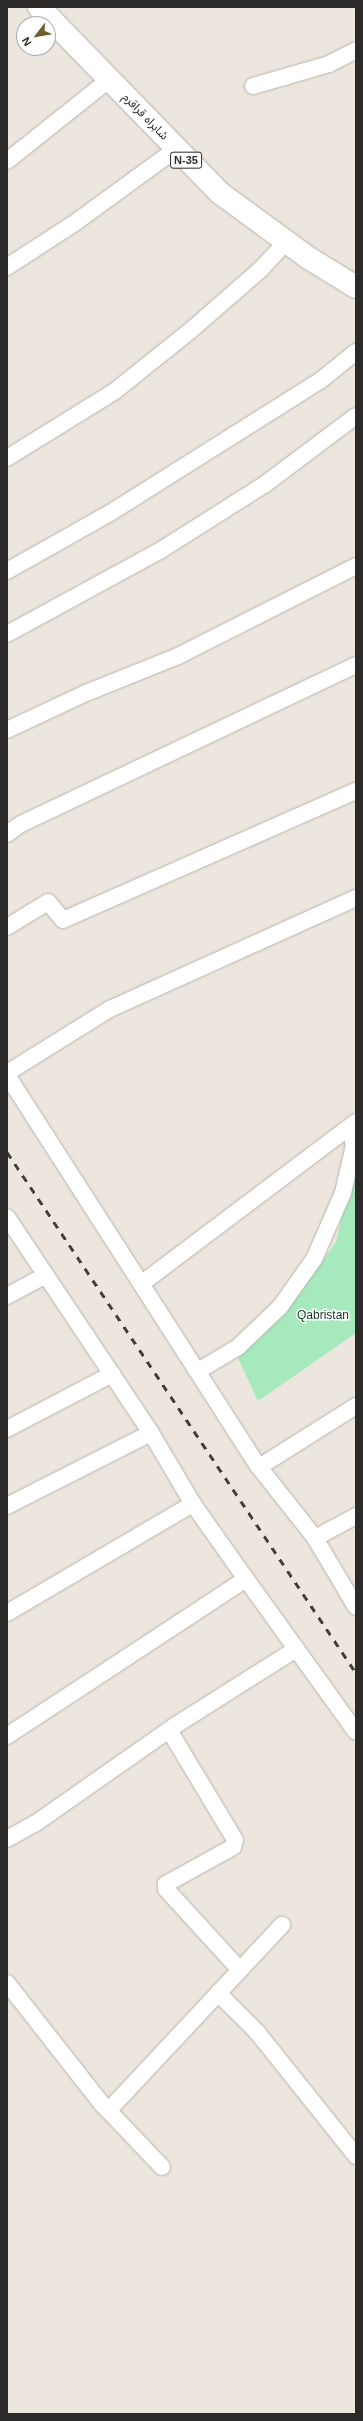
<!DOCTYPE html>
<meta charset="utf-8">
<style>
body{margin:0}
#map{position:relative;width:363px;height:2421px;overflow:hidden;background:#ece6df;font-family:Arial,"Noto Sans Arabic",sans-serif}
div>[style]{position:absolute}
.green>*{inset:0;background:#a5e9bc}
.roads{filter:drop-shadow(0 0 1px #b9b3ac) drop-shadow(0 0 1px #b9b3ac)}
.minor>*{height:16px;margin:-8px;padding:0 8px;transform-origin:8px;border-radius:8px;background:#fff}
.trunk>*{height:22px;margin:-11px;padding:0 11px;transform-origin:11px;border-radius:11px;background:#fff}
.rail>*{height:3px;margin-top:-1.5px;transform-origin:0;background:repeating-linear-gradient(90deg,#403e3b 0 7px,transparent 0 14px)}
span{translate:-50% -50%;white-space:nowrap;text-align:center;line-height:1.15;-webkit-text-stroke:3px #fff;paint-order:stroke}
.shield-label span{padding:1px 3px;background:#fff;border:1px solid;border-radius:3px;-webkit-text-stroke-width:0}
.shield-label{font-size:11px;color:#2c2a28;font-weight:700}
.street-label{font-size:12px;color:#2c2a28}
.park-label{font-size:12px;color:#143521}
.frame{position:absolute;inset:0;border:8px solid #2c2a28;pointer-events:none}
.north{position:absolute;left:16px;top:16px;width:40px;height:40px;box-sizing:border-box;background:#fff;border:1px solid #abaaa9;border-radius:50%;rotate:239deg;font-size:11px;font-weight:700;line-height:16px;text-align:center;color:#2c2a28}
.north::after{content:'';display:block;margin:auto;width:14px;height:18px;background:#715e2c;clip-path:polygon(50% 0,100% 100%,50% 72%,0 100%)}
</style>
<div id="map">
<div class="green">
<div style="clip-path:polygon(356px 1168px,356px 1333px,258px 1401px,238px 1358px,290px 1306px,336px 1242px,352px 1173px)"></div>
</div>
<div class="roads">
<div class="minor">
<div style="left:253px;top:86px;width:79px;rotate:-16.1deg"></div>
<div style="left:329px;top:64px;width:30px;rotate:-27deg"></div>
<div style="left:7px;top:161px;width:130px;rotate:-38.5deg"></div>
<div style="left:7px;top:267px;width:82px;rotate:-33.1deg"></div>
<div style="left:76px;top:222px;width:124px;rotate:-36.1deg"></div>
<div style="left:7px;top:458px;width:127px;rotate:-31.8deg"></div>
<div style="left:115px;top:391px;width:96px;rotate:-38.7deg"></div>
<div style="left:190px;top:331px;width:93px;rotate:-41.1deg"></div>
<div style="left:260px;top:270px;width:38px;rotate:-47deg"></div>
<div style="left:7px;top:571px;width:118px;rotate:-29.4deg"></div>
<div style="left:110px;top:513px;width:249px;rotate:-32.2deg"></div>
<div style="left:321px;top:380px;width:45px;rotate:-38.7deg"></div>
<div style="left:7px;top:634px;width:175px;rotate:-28.6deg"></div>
<div style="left:161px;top:550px;width:122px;rotate:-32.3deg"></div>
<div style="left:264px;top:485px;width:115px;rotate:-36.9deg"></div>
<div style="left:7px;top:730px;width:87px;rotate:-25.1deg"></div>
<div style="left:86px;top:693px;width:99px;rotate:-21.9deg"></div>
<div style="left:178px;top:656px;width:199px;rotate:-26.8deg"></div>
<div style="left:7px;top:834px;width:17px;rotate:-36deg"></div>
<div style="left:21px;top:824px;width:371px;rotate:-25.4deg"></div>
<div style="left:7px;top:927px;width:48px;rotate:-31.4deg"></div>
<div style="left:48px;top:902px;width:23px;rotate:50deg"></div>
<div style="left:63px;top:920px;width:320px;rotate:-23.8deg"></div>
<div style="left:7px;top:1073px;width:121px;rotate:-31.9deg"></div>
<div style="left:110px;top:1009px;width:270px;rotate:-24.3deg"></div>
<div style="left:7px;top:1075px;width:466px;rotate:57.3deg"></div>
<div style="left:259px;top:1467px;width:90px;rotate:51.7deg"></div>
<div style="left:315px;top:1538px;width:80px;rotate:59.3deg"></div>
<div style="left:7px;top:1217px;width:260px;rotate:56.3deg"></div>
<div style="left:151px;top:1433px;width:82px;rotate:59.4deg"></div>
<div style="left:193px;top:1504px;width:92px;rotate:54.8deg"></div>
<div style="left:246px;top:1579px;width:286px;rotate:146.7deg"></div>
<div style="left:141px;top:1284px;width:269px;rotate:-37deg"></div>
<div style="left:7px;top:1296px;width:44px;rotate:-28.3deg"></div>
<div style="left:198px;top:1371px;width:47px;rotate:-31deg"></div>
<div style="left:238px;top:1347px;width:58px;rotate:-43.6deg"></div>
<div style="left:280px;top:1307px;width:59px;rotate:-54.7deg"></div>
<div style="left:314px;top:1259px;width:72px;rotate:-66.3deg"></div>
<div style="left:343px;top:1193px;width:49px;rotate:-77.1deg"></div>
<div style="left:354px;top:1145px;width:17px;rotate:-103deg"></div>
<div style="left:7px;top:1429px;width:119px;rotate:-27.6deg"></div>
<div style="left:259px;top:1467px;width:115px;rotate:-32.2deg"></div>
<div style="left:7px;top:1506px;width:161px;rotate:-26.9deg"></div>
<div style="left:315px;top:1538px;width:47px;rotate:-28.2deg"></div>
<div style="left:246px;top:1579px;width:188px;rotate:54.3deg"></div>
<div style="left:7px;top:1613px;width:216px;rotate:-30.4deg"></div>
<div style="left:169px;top:1730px;width:128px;rotate:59deg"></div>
<div style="left:235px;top:1840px;width:7px;rotate:106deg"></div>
<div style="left:233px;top:1847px;width:77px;rotate:151.1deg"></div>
<div style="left:166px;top:1884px;width:5px;rotate:90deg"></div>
<div style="left:166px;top:1889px;width:108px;rotate:47.6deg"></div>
<div style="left:7px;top:1839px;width:33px;rotate:-29deg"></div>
<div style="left:36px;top:1823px;width:171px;rotate:-35deg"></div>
<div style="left:176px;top:1725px;width:142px;rotate:-32.3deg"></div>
<div style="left:7px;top:1983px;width:154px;rotate:51.9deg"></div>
<div style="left:102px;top:2104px;width:87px;rotate:46.4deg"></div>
<div style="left:218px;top:1993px;width:55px;rotate:45deg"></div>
<div style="left:257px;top:2032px;width:159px;rotate:51.4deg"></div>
<div style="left:108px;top:2111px;width:255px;rotate:-46.9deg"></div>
</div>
<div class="trunk">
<div style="left:39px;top:7px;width:260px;rotate:45.8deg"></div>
<div style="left:220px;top:193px;width:108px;rotate:36.3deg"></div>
<div style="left:307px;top:257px;width:57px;rotate:31.5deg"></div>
</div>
</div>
<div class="rail">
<div style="left:7px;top:1152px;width:627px;rotate:56.18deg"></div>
</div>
<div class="shield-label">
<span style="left:186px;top:160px">N-35</span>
</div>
<div class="street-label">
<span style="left:145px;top:117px;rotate:46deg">شاہراہ قراقرم</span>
</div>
<div class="park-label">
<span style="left:323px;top:1316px">Qabristan</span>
</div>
<div class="frame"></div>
<div class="north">N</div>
</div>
